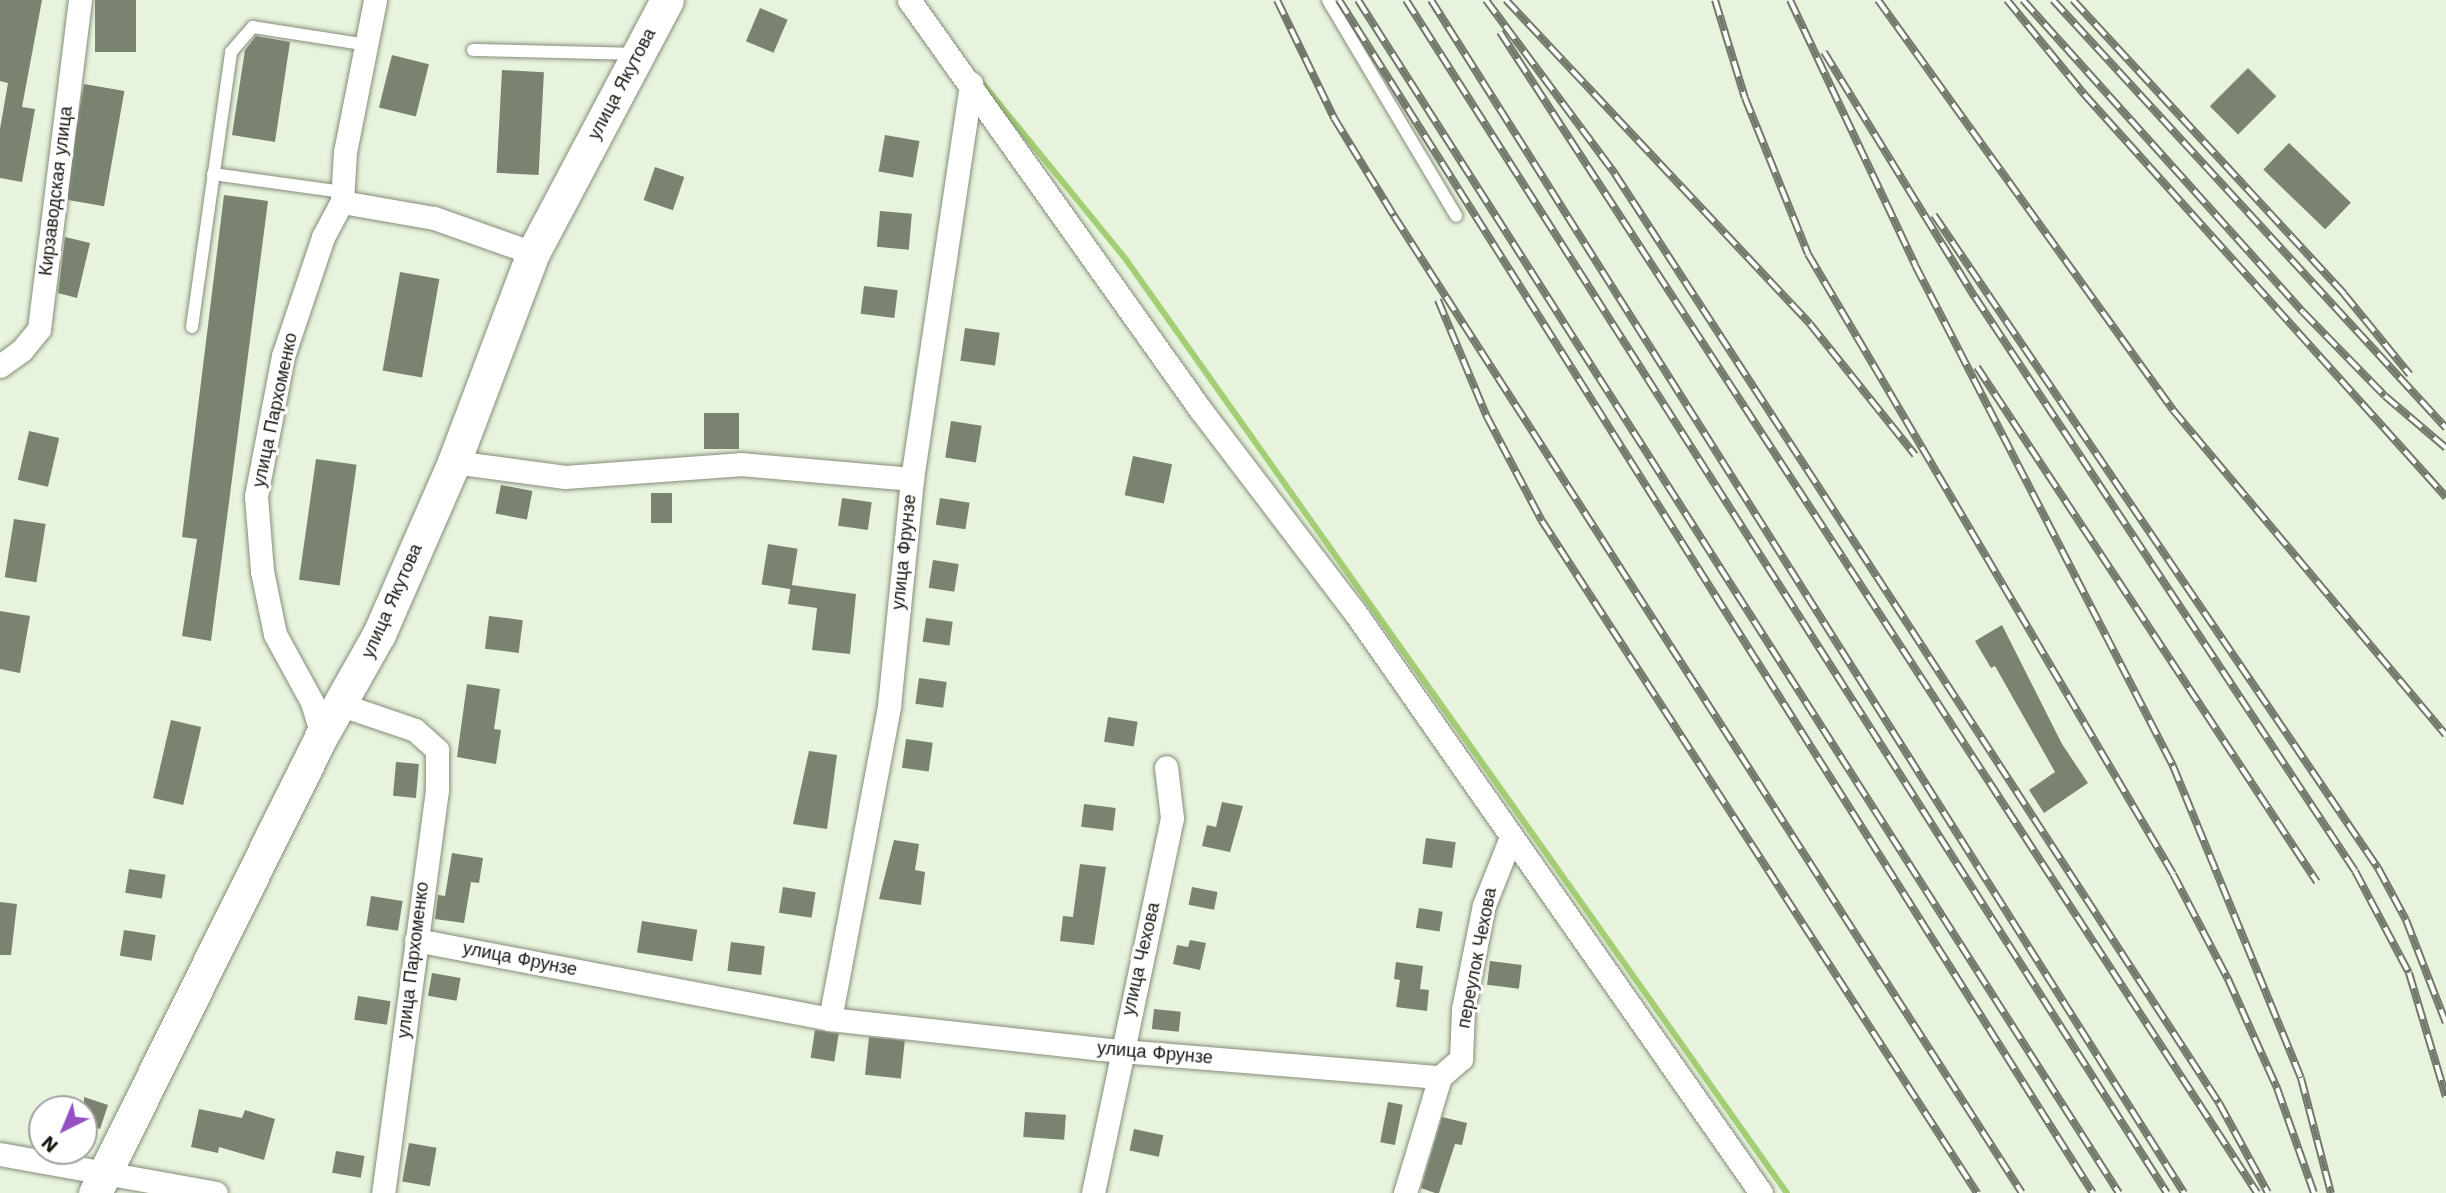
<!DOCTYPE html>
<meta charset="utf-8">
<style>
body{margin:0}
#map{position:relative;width:2446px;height:1193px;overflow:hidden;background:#e8f3dd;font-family:"Work Sans",sans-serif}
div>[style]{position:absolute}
.stream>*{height:6px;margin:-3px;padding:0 3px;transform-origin:3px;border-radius:3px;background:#a4ce73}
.building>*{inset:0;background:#79836f;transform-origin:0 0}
.roads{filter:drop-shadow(0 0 2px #838d79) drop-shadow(0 0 2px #838d79)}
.lane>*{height:12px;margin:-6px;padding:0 6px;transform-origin:6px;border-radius:6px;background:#fff}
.street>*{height:23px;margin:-11.5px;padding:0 11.5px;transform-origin:11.5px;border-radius:11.5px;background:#fff}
.secondary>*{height:33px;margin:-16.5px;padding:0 16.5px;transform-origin:16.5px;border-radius:16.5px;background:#fff}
.rail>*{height:8px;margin-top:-4px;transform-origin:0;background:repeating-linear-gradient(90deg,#fff 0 16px,#72796b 0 32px);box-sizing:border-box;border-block:2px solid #72796b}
span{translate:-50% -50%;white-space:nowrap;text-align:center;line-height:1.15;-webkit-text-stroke:6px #fff;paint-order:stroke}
.street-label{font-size:18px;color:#151911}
.north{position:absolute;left:28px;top:1095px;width:70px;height:70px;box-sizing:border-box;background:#fff;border:2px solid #a1a3a0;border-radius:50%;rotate:223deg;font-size:19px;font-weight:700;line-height:28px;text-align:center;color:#151911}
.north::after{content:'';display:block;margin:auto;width:24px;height:32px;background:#944fc3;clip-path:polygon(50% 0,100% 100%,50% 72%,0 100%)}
</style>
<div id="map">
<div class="stream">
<div style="left:978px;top:78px;width:236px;rotate:50.8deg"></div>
<div style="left:1127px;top:261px;width:1142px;rotate:54.7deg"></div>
</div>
<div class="building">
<div style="clip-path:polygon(0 0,42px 0,22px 107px,35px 109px,22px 182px,0 178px,0 129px,8px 83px,0 81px)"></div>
<div style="left:95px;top:0;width:41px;height:52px"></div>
<div style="left:760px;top:8px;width:30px;height:36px;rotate:23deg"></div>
<div style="clip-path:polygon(256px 36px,290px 42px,275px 142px,232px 135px,245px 50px)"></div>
<div style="left:392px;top:55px;width:38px;height:54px;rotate:14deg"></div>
<div style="left:2248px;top:68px;width:40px;height:54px;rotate:45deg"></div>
<div style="left:502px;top:70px;width:42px;height:103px;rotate:3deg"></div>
<div style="left:84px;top:84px;width:41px;height:117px;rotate:10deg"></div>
<div style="left:885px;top:135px;width:35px;height:37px;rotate:10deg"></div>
<div style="left:2289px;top:143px;width:86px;height:37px;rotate:44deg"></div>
<div style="left:655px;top:167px;width:31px;height:35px;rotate:19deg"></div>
<div style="clip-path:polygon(224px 195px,268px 201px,211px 641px,182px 636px,197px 539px,182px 537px)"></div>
<div style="left:880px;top:211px;width:32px;height:36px;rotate:5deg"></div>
<div style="clip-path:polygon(65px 237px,90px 243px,77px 298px,58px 293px)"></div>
<div style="left:400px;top:272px;width:40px;height:100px;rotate:10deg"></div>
<div style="left:864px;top:286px;width:34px;height:28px;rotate:7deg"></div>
<div style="left:965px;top:328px;width:35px;height:33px;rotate:8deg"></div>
<div style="left:704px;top:413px;width:35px;height:36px"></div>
<div style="left:951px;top:421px;width:31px;height:37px;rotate:9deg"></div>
<div style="left:29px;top:431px;width:31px;height:50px;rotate:13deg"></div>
<div style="left:1133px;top:456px;width:40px;height:40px;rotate:12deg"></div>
<div style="left:316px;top:459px;width:41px;height:122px;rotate:8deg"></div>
<div style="left:501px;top:485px;width:32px;height:29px;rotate:11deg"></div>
<div style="left:651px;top:493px;width:21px;height:30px"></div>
<div style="left:842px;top:498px;width:30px;height:28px;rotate:8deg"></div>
<div style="left:940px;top:498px;width:30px;height:27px;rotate:9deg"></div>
<div style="left:14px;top:519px;width:32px;height:59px;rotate:9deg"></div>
<div style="left:768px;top:544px;width:30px;height:41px;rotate:9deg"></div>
<div style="left:933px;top:560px;width:26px;height:28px;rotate:9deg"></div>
<div style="clip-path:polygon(791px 585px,856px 594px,850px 654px,812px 650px,817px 608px,788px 604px)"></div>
<div style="clip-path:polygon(0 611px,30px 616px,20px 673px,0 669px)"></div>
<div style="left:489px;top:616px;width:34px;height:33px;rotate:7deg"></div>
<div style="left:926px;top:618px;width:27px;height:24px;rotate:8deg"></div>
<div style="clip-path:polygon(2002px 625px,2062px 744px,2088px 783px,2044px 813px,2029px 790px,2055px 772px,1995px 666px,1991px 668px,1975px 641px)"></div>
<div style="left:919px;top:678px;width:28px;height:26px;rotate:8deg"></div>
<div style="clip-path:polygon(467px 684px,500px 689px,494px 729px,501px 730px,496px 764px,457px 757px)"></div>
<div style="left:1108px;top:717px;width:30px;height:25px;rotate:9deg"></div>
<div style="left:171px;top:720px;width:31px;height:80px;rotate:13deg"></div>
<div style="left:906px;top:739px;width:27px;height:29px;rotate:8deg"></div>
<div style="clip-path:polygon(809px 751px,837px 755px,827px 829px,793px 824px)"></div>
<div style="left:396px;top:762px;width:23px;height:34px;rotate:5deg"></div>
<div style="clip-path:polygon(1222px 802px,1243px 806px,1230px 852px,1202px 846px,1207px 825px,1216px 827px)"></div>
<div style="left:1084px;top:804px;width:32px;height:23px;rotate:7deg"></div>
<div style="left:1426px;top:838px;width:30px;height:26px;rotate:8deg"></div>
<div style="clip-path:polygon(894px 840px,919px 844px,915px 870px,925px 872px,921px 905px,879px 899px)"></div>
<div style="clip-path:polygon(452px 853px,483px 858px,479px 883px,471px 882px,464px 923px,435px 919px,438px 895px,445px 896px)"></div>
<div style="clip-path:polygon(1080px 864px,1106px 867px,1094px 945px,1060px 941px,1063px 916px,1073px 917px)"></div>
<div style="left:129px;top:869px;width:37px;height:24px;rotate:9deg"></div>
<div style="left:783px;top:887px;width:33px;height:26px;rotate:9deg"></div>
<div style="left:1192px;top:887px;width:26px;height:18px;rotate:11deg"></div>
<div style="left:371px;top:896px;width:32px;height:30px;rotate:9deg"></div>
<div style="clip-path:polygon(0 902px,17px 904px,11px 955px,0 955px)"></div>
<div style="left:1419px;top:908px;width:24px;height:20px;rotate:9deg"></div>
<div style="left:642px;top:921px;width:56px;height:32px;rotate:9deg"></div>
<div style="left:124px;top:930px;width:32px;height:26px;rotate:9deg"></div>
<div style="clip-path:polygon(1190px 940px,1206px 943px,1200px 970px,1173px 964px,1177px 945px,1188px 947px)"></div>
<div style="left:731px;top:942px;width:34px;height:29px;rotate:7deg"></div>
<div style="left:1490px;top:961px;width:32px;height:24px;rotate:7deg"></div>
<div style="clip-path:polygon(1396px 962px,1423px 966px,1420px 989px,1429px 990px,1427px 1011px,1396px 1007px,1400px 980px,1394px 979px)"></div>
<div style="left:432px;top:973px;width:29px;height:23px;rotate:10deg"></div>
<div style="left:358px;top:996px;width:33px;height:24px;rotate:9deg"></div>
<div style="left:1154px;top:1009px;width:27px;height:20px;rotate:6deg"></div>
<div style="left:815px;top:1030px;width:24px;height:28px;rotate:9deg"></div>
<div style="left:869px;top:1037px;width:36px;height:38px;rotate:6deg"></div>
<div style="clip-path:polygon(84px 1097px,108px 1105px,100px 1129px,84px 1124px)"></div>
<div style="left:1388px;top:1102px;width:15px;height:41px;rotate:11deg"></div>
<div style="clip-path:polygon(199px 1109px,242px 1118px,245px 1110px,275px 1119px,264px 1160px,219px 1147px,218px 1153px,191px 1147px)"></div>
<div style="left:1025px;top:1112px;width:41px;height:25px;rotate:4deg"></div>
<div style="clip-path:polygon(1442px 1117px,1467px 1123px,1462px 1145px,1455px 1144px,1439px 1193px,1435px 1193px,1421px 1188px)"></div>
<div style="left:1134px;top:1129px;width:30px;height:22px;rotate:12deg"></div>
<div style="left:409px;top:1143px;width:28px;height:39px;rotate:10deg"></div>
<div style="left:336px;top:1151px;width:29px;height:22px;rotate:10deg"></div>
</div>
<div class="roads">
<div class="lane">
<div style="left:1328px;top:0;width:251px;rotate:59.3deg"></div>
<div style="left:473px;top:50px;width:161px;rotate:1.4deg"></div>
<div style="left:213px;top:174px;width:131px;rotate:7.9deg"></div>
<div style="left:192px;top:327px;width:278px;rotate:-81.9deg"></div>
<div style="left:231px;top:52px;width:33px;rotate:-49deg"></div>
<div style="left:253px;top:27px;width:116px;rotate:8.9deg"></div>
</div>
<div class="street">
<div style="left:909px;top:0;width:502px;rotate:54.57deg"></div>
<div style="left:1200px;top:409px;width:254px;rotate:52.7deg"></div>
<div style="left:1354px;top:611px;width:710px;rotate:55.03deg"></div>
<div style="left:342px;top:202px;width:93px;rotate:9.9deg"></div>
<div style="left:434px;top:218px;width:105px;rotate:19.5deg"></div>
<div style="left:0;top:366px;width:27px;rotate:-36deg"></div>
<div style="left:22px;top:350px;width:27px;rotate:-51deg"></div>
<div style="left:39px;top:329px;width:332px;rotate:-82.9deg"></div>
<div style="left:454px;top:462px;width:112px;rotate:7.7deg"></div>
<div style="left:565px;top:477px;width:175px;rotate:-4.2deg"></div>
<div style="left:740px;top:464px;width:173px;rotate:5deg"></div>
<div style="left:342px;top:705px;width:77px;rotate:18.9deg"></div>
<div style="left:415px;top:730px;width:30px;rotate:42deg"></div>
<div style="left:437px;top:750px;width:40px;rotate:90deg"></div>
<div style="left:437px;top:790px;width:407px;rotate:97.6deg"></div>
<div style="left:322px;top:735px;width:34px;rotate:-107deg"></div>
<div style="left:312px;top:702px;width:77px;rotate:-118.6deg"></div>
<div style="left:275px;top:634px;width:64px;rotate:-101.7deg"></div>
<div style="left:262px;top:571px;width:75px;rotate:-94.6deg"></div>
<div style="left:256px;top:496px;width:143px;rotate:-79.1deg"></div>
<div style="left:283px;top:356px;width:126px;rotate:-71.4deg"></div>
<div style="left:323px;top:237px;width:40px;rotate:-62deg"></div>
<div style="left:342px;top:202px;width:50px;rotate:-86.6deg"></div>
<div style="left:345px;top:152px;width:155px;rotate:-78.8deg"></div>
<div style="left:416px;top:940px;width:421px;rotate:10.8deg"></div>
<div style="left:830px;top:1019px;width:293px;rotate:6.3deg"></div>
<div style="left:1121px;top:1051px;width:320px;rotate:4.7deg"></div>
<div style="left:830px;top:1019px;width:319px;rotate:-79.3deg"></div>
<div style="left:889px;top:706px;width:228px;rotate:-84.2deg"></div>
<div style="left:912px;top:479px;width:400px;rotate:-81.5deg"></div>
<div style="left:0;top:1154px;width:219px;rotate:10.2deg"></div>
<div style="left:1093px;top:1193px;width:383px;rotate:-78.1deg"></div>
<div style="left:1172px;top:818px;width:51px;rotate:-96.7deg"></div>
<div style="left:1405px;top:1193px;width:121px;rotate:-73.2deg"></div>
<div style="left:1440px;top:1077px;width:28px;rotate:-41deg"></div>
<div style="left:1461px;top:1059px;width:50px;rotate:-87.7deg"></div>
<div style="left:1463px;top:1009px;width:106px;rotate:-78.6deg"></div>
<div style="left:1484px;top:905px;width:73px;rotate:-68.3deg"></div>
</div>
<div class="secondary">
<div style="left:95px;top:1193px;width:511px;rotate:-63.64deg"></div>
<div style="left:322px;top:735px;width:116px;rotate:-60.6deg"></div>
<div style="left:379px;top:634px;width:188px;rotate:-66.4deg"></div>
<div style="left:454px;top:462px;width:223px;rotate:-69.3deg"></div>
<div style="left:533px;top:253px;width:286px;rotate:-62.1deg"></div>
</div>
</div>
<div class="rail">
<div style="left:1277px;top:0;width:131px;rotate:64.2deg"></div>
<div style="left:1334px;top:118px;width:115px;rotate:58.5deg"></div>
<div style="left:1394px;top:216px;width:1161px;rotate:57.27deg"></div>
<div style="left:1339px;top:0;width:1411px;rotate:57.71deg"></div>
<div style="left:1358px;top:0;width:1415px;rotate:57.47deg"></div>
<div style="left:1406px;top:0;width:1415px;rotate:57.47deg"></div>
<div style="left:1431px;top:0;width:1411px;rotate:57.74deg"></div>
<div style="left:1486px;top:0;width:217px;rotate:53.4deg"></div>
<div style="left:1615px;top:174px;width:1108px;rotate:56.97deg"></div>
<div style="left:2219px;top:1103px;width:102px;rotate:61.4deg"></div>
<div style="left:1506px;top:0;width:444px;rotate:46.8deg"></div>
<div style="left:1810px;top:324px;width:168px;rotate:51.3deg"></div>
<div style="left:1715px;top:0;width:102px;rotate:73deg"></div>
<div style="left:1745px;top:98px;width:168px;rotate:68deg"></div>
<div style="left:1808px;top:254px;width:719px;rotate:59.51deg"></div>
<div style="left:2173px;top:874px;width:119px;rotate:62.4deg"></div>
<div style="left:2228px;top:979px;width:120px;rotate:65.8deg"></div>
<div style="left:2277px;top:1088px;width:111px;rotate:70.6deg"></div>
<div style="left:1790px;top:0;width:293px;rotate:64.7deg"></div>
<div style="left:1915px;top:265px;width:564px;rotate:62.75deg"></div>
<div style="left:2173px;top:766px;width:337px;rotate:67.7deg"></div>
<div style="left:2301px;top:1078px;width:119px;rotate:75.4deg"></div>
<div style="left:1878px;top:0;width:505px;rotate:54.26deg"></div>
<div style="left:2173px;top:410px;width:424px;rotate:50deg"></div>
<div style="left:2007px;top:0;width:122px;rotate:50.7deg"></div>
<div style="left:2084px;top:94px;width:542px;rotate:48.07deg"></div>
<div style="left:2023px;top:0;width:419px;rotate:48.1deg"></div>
<div style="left:2303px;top:312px;width:117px;rotate:45.7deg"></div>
<div style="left:2385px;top:396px;width:80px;rotate:40.4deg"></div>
<div style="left:2053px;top:0;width:581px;rotate:47.44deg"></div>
<div style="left:2073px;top:0;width:400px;rotate:47.3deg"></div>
<div style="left:2344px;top:294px;width:104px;rotate:50.8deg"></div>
<div style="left:1500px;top:32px;width:1386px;rotate:56.89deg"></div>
<div style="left:1824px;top:52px;width:288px;rotate:58.4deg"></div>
<div style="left:1975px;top:297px;width:688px;rotate:56.49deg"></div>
<div style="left:2355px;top:871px;width:115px;rotate:62.1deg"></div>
<div style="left:2409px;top:973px;width:129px;rotate:73.4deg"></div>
<div style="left:1934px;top:215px;width:790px;rotate:55.79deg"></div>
<div style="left:2378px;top:868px;width:59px;rotate:61.7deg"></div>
<div style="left:2406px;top:920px;width:110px;rotate:68.8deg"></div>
<div style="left:1438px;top:300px;width:125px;rotate:67.3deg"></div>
<div style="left:1486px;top:415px;width:120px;rotate:62.2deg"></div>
<div style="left:1542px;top:521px;width:801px;rotate:57.08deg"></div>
<div style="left:1977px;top:367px;width:617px;rotate:56.57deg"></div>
</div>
<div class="street-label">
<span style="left:622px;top:84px;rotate:-62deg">улица Якутова</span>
<span style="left:56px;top:191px;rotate:-83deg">Кирзаводская улица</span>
<span style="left:275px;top:410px;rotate:-78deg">улица Пархоменко</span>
<span style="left:904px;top:552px;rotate:-84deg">улица Фрунзе</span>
<span style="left:392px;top:601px;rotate:-66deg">улица Якутова</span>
<span style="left:1477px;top:958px;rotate:-79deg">переулок Чехова</span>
<span style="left:520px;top:959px;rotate:11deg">улица Фрунзе</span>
<span style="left:1141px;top:959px;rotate:-77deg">улица Чехова</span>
<span style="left:413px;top:960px;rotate:-83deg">улица Пархоменко</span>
<span style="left:1155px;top:1053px;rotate:5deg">улица Фрунзе</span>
</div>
<div class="north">N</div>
</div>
